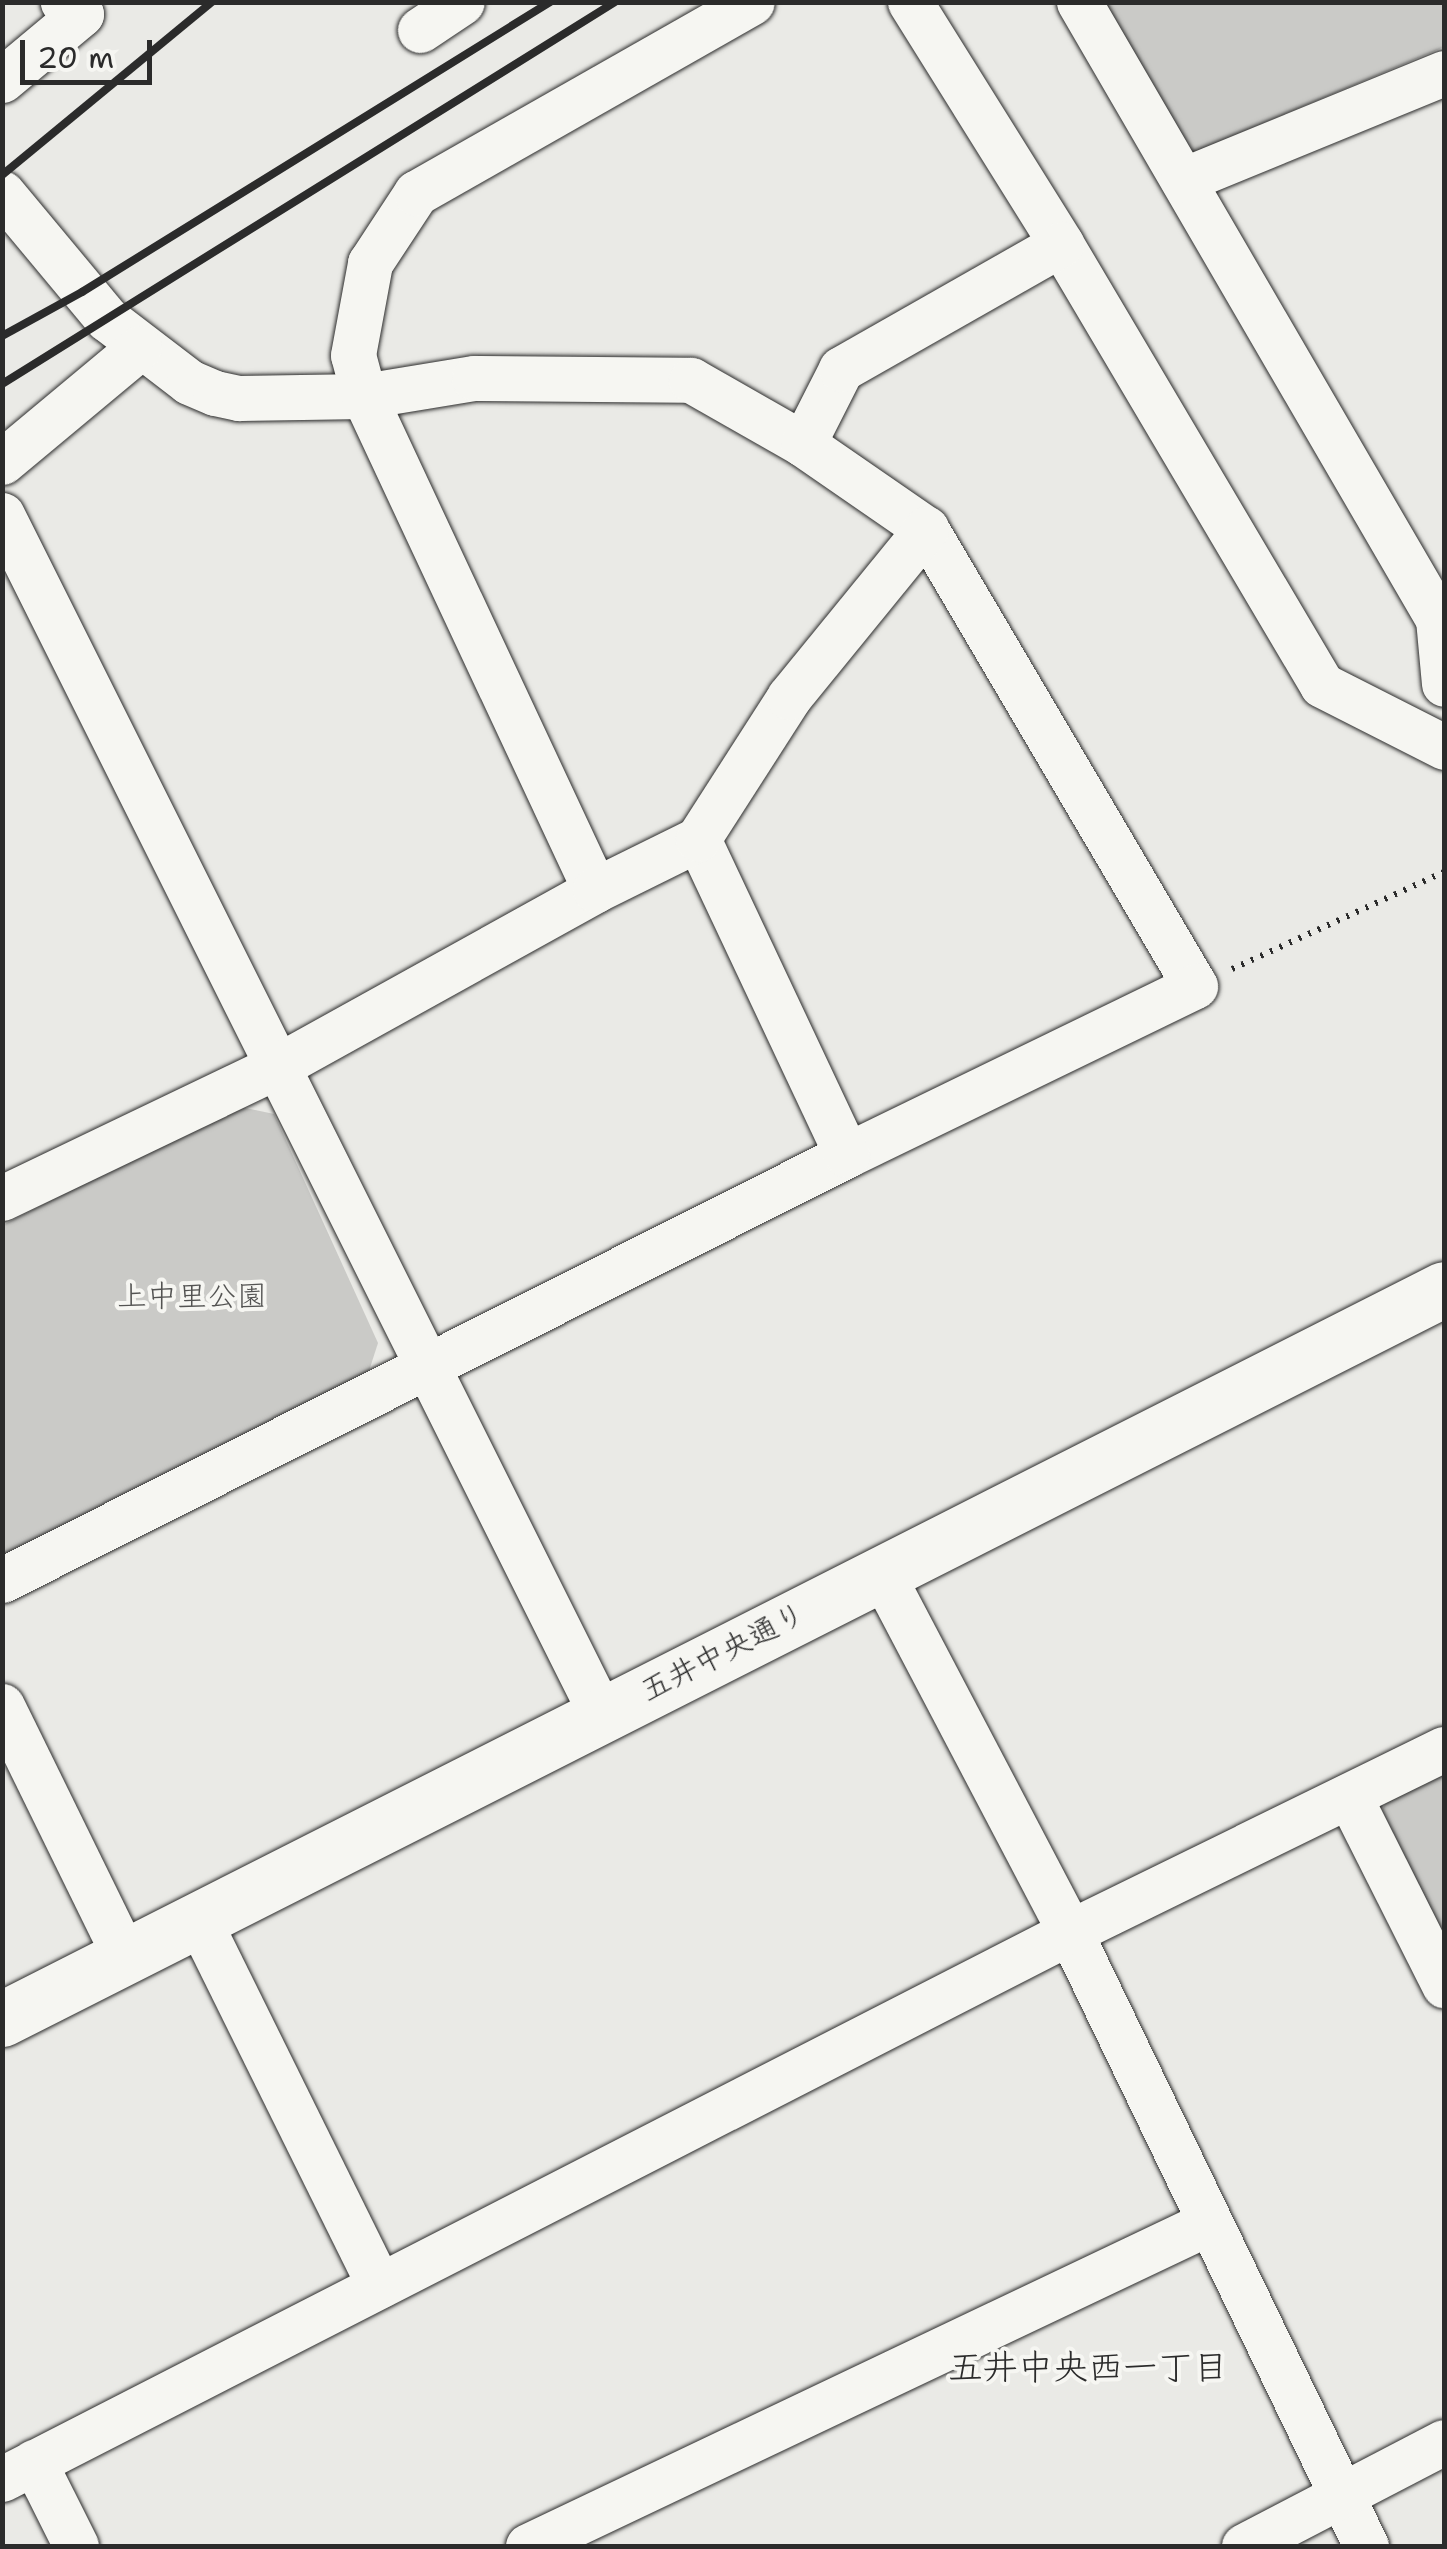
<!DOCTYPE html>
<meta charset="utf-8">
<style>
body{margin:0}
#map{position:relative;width:1447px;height:2549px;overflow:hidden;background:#eaeae6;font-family:"Shantell Sans","Klee One",sans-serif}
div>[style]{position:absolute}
.green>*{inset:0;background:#cacac7}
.path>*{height:6px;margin-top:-3px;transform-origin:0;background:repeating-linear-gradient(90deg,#2b2b2b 0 2.5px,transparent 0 10.5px)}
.roads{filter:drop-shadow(0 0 2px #2b2b2b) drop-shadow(0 0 2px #2b2b2b)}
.minor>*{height:45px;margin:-22.5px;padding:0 22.5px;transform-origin:22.5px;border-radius:22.5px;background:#f6f6f2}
.tertiary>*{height:55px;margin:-27.5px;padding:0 27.5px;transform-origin:27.5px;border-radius:27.5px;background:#f6f6f2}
.rail>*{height:8px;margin:-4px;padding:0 4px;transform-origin:4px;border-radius:4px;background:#2b2b2b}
span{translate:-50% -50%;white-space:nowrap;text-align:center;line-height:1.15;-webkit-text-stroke:8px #f6f6f2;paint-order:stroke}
.park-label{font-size:30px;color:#535352}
.street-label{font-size:30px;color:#2b2b2b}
.quarter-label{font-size:35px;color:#2b2b2b}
.frame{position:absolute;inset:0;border:5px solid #2b2b2b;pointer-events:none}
.scale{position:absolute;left:20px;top:40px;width:132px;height:45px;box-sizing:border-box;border:5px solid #2b2b2b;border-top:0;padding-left:12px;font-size:30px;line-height:35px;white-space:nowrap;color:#2b2b2b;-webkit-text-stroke:8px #f6f6f2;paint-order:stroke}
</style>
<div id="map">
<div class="green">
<div style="clip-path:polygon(1099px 3px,1444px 3px,1444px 47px,1190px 154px)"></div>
<div style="clip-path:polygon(236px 1106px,274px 1114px,378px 1343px,368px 1374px,3px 1561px,3px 1225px)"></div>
<div style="clip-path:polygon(1444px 1769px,1444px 1943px,1381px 1813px,1389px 1795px)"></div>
</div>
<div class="path">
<div style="left:1232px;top:969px;width:233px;rotate:-24.6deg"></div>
</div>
<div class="roads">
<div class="minor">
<div style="left:910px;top:2px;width:285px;rotate:58deg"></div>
<div style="left:1061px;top:244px;width:512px;rotate:59.38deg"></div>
<div style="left:1322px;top:685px;width:137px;rotate:26.9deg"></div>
<div style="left:1079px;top:2px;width:714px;rotate:59.81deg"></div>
<div style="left:1438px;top:619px;width:65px;rotate:84.7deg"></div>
<div style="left:420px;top:30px;width:50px;rotate:-33.7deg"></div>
<div style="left:2px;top:80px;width:103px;rotate:-39.9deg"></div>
<div style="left:81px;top:14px;width:22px;rotate:-146deg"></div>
<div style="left:1183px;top:180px;width:282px;rotate:-22.3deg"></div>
<div style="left:2px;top:193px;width:164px;rotate:50.2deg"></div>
<div style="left:107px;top:319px;width:103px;rotate:37.5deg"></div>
<div style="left:189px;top:382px;width:28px;rotate:23deg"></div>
<div style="left:215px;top:393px;width:25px;rotate:12deg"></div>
<div style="left:239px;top:398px;width:125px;rotate:-0.9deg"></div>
<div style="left:364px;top:396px;width:111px;rotate:-9.3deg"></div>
<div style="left:474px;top:378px;width:217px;rotate:0.5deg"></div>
<div style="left:691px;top:380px;width:129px;rotate:29.7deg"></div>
<div style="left:803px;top:444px;width:150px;rotate:34.6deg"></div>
<div style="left:926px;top:529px;width:530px;rotate:59.52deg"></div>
<div style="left:1195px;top:986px;width:387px;rotate:154.1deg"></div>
<div style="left:847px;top:1155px;width:946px;rotate:153.3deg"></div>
<div style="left:803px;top:444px;width:84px;rotate:-63.1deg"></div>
<div style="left:841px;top:369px;width:253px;rotate:-29.6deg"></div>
<div style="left:2px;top:462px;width:178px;rotate:-39.8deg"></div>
<div style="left:2px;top:515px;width:1340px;rotate:63.45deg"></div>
<div style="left:698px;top:839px;width:349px;rotate:64.8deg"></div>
<div style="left:595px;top:890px;width:545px;rotate:-115.06deg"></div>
<div style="left:364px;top:396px;width:42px;rotate:-105deg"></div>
<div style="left:353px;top:355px;width:94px;rotate:-79.5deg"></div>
<div style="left:370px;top:263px;width:84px;rotate:-56.7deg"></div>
<div style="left:416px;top:193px;width:386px;rotate:-29.6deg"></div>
<div style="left:2px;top:1198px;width:306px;rotate:-25.6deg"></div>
<div style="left:278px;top:1066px;width:363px;rotate:-29deg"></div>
<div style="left:595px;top:890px;width:115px;rotate:-26.3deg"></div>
<div style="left:698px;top:839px;width:169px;rotate:-57.3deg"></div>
<div style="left:789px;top:697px;width:217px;rotate:-50.8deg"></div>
<div style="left:881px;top:1572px;width:407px;rotate:62.3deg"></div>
<div style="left:1070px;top:1932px;width:682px;rotate:64.26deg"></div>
<div style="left:2px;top:1706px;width:277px;rotate:63.9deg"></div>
<div style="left:1349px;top:1796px;width:212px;rotate:63.3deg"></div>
<div style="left:197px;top:1917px;width:411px;rotate:63.7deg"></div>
<div style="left:34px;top:2462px;width:94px;rotate:63.4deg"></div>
<div style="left:2px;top:2479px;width:1200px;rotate:-27.12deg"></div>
<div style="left:1070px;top:1932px;width:416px;rotate:-26.1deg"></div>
<div style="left:528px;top:2546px;width:753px;rotate:-25.41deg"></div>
<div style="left:1244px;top:2546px;width:225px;rotate:-27.5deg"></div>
</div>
<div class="tertiary">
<div style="left:2px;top:2019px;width:1616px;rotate:-26.85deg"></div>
</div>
</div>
<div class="rail">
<div style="left:2px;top:175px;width:272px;rotate:-39.5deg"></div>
<div style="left:2px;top:336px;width:91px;rotate:-28.8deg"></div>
<div style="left:82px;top:292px;width:551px;rotate:-31.78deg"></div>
<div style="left:2px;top:384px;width:722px;rotate:-31.93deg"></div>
</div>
<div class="park-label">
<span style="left:192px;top:1296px">上中里公園</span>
</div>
<div class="street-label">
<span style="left:723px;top:1652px;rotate:-27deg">五井中央通り</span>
</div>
<div class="quarter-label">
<span style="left:1088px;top:2367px">五井中央西一丁目</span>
</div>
<div class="frame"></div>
<div class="scale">20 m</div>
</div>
